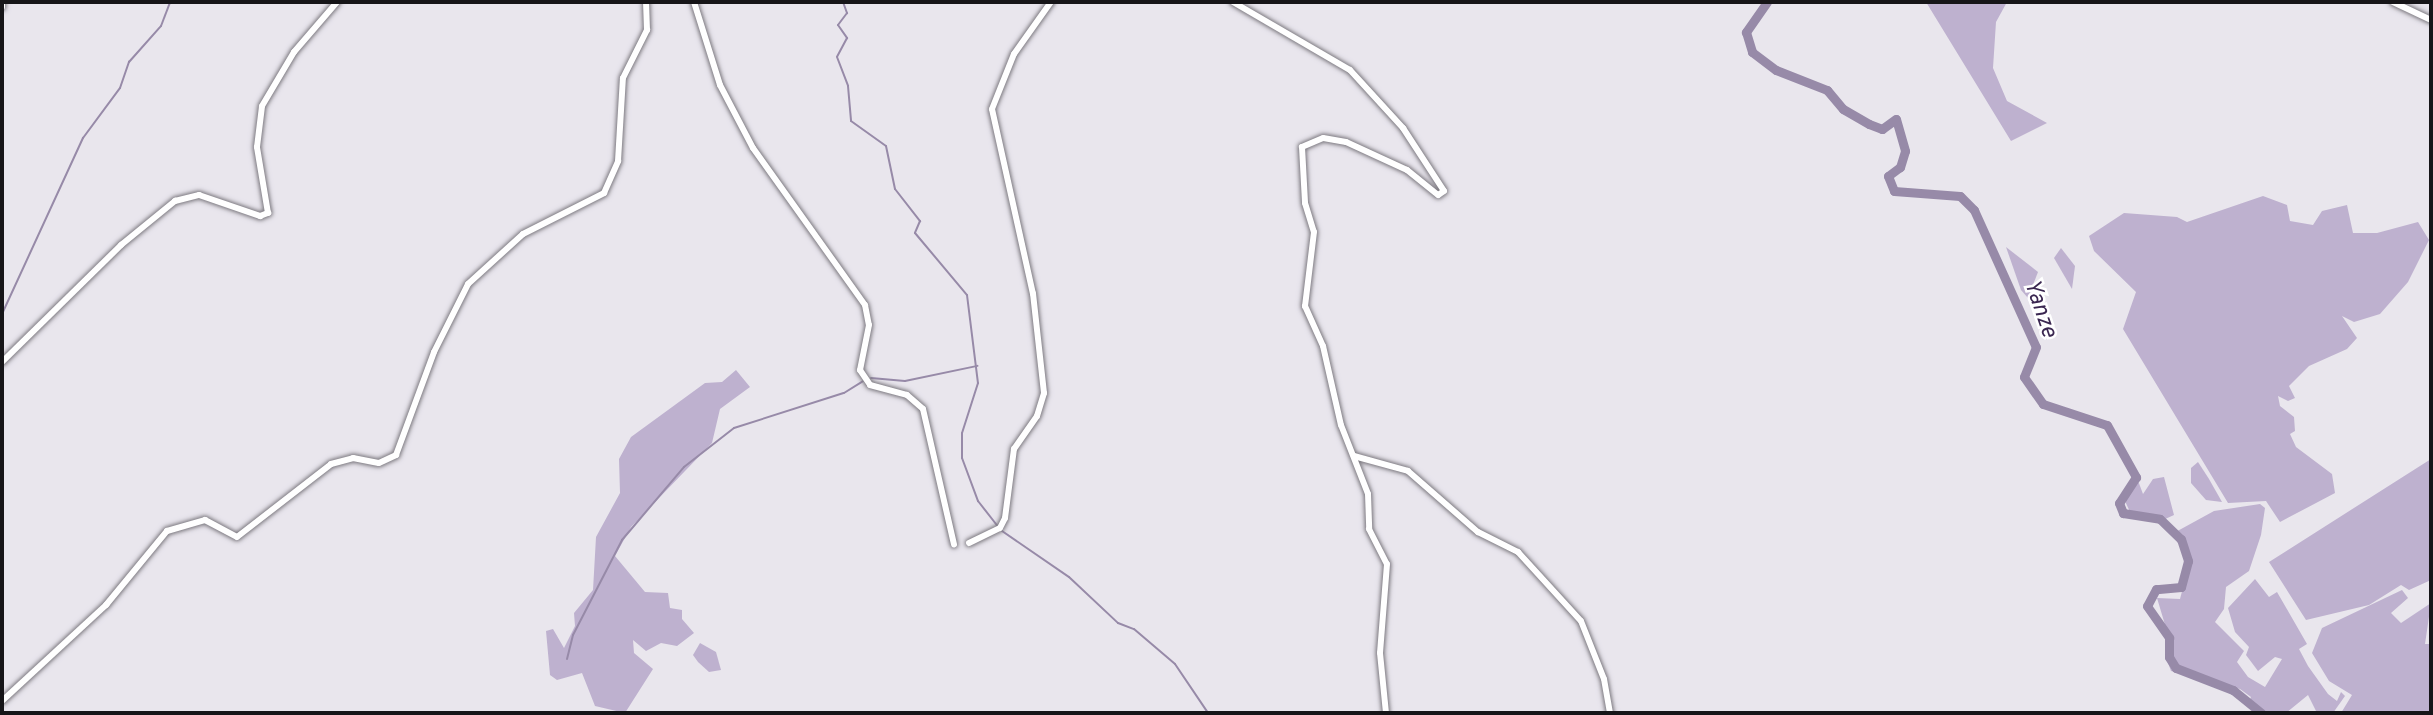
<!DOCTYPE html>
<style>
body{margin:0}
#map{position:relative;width:2433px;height:715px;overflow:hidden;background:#e9e6ed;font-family:Overpass,sans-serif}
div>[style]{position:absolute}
.green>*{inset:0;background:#beb1cf}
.stream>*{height:2px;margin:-1px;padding:0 1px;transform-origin:1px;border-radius:1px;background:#978aa8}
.river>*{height:9px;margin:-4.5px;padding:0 4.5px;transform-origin:4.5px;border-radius:4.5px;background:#978aa8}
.roads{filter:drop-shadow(0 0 2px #7d7a81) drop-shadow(0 0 2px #7d7a81)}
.minor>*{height:6px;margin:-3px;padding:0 3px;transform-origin:3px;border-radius:3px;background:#fff}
span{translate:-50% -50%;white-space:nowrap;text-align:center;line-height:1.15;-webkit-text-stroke:5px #fff;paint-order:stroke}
.water-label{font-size:23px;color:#3a2650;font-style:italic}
.frame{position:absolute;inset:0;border:4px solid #161518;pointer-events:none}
</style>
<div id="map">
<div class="green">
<div style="clip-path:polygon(1926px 2px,2007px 2px,1996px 22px,1993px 68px,2007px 101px,2047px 123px,2011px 141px)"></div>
<div style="clip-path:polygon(2263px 196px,2287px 205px,2290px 221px,2313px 225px,2322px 211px,2347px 205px,2353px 233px,2377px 233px,2418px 222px,2429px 240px,2408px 282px,2380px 314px,2354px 322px,2342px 316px,2357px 338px,2347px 349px,2309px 366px,2289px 386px,2295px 398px,2288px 401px,2278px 396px,2280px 406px,2294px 417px,2295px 431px,2290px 434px,2296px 447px,2332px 474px,2335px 493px,2280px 522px,2266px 501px,2228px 503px,2123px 329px,2136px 292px,2094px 251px,2089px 236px,2124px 213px,2177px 217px,2187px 222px)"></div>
<div style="clip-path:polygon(2006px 247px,2038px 272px,2028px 298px,2021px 290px)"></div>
<div style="clip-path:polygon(2061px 248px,2075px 266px,2072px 289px,2054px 258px)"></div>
<div style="clip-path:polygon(736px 370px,750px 387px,720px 409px,712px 443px,631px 527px,615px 556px,645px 592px,668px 593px,670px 608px,682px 610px,682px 619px,694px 633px,677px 646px,661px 643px,646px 651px,633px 640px,634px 653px,653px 669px,625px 713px,595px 706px,582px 673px,557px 680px,550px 675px,546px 631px,553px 629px,564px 648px,575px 626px,574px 613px,593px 590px,596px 537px,620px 493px,619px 459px,631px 437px,705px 383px,722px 382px)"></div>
<div style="clip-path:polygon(2431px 459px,2431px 580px,2409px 590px,2401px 585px,2369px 605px,2306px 620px,2269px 562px)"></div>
<div style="clip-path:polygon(2198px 462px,2209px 479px,2222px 502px,2206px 500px,2191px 483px,2191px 468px)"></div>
<div style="clip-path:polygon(2164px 477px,2174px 515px,2163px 520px,2131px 514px,2124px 499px,2137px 478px,2143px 494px,2153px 479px)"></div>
<div style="clip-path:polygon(2260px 504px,2265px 508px,2261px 535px,2249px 571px,2226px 587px,2224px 609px,2215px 622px,2244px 651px,2237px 662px,2248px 677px,2265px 687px,2282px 659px,2275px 657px,2258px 671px,2246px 655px,2249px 647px,2235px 632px,2228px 608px,2255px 579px,2269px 597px,2277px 592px,2307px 644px,2299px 649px,2308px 666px,2328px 694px,2337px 701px,2341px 692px,2345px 696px,2333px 713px,2317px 713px,2308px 695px,2286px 713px,2257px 713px,2248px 704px,2251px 697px,2240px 689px,2171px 671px,2167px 660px,2172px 648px,2157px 598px,2180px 599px,2187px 572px,2182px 548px,2172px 534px,2214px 511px)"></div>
<div style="clip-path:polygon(2402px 590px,2408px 598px,2391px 613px,2401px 623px,2431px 603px,2425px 644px,2431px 644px,2431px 713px,2341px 713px,2352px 695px,2329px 681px,2312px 653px,2322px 628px)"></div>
<div style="clip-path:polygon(700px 643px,716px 652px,721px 670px,709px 672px,698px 662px,693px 655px)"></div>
</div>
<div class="stream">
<div style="left:843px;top:2px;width:12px;rotate:70deg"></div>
<div style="left:847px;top:13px;width:15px;rotate:127deg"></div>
<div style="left:838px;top:25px;width:16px;rotate:55deg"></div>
<div style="left:847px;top:38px;width:21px;rotate:118deg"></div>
<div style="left:837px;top:57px;width:31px;rotate:69deg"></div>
<div style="left:848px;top:86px;width:35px;rotate:85deg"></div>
<div style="left:851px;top:121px;width:43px;rotate:35.5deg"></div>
<div style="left:886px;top:146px;width:44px;rotate:78.2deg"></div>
<div style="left:895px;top:189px;width:41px;rotate:52deg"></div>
<div style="left:920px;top:221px;width:13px;rotate:113deg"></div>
<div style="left:915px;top:233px;width:81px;rotate:50deg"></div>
<div style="left:967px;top:295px;width:89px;rotate:82.9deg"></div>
<div style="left:978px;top:383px;width:52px;rotate:107.7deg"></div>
<div style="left:962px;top:433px;width:25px;rotate:90deg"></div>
<div style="left:962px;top:458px;width:46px;rotate:69.6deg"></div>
<div style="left:978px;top:501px;width:33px;rotate:52deg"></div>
<div style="left:2px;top:314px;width:194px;rotate:-65.3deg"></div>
<div style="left:83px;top:138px;width:62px;rotate:-53.5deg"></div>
<div style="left:120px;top:88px;width:28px;rotate:-71deg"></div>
<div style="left:129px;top:62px;width:48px;rotate:-48.4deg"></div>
<div style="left:161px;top:26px;width:26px;rotate:-69deg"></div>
<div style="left:871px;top:378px;width:34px;rotate:5deg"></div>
<div style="left:905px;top:381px;width:74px;rotate:-11.8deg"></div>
<div style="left:1002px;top:531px;width:81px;rotate:34.5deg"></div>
<div style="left:1069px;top:577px;width:67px;rotate:43.2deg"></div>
<div style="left:1118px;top:623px;width:17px;rotate:21deg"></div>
<div style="left:1134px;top:629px;width:54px;rotate:40.5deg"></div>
<div style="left:1175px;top:664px;width:59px;rotate:56deg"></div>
<div style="left:567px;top:659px;width:25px;rotate:-76deg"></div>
<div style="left:573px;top:635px;width:107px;rotate:-62.7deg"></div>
<div style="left:622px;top:540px;width:96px;rotate:-49.7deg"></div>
<div style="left:684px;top:467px;width:63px;rotate:-38deg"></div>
<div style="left:734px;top:428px;width:115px;rotate:-17.7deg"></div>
<div style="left:844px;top:393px;width:22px;rotate:-32deg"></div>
</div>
<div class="river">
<div style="left:1767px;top:2px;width:37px;rotate:125deg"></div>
<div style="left:1746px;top:32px;width:21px;rotate:73deg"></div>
<div style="left:1752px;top:52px;width:30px;rotate:37deg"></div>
<div style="left:1776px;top:70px;width:55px;rotate:21.4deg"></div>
<div style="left:1827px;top:90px;width:25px;rotate:50deg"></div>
<div style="left:1843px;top:109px;width:30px;rotate:30deg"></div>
<div style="left:1869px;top:124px;width:14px;rotate:21deg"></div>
<div style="left:1882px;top:129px;width:17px;rotate:-36deg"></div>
<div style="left:1896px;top:119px;width:33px;rotate:74deg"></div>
<div style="left:1905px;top:151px;width:17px;rotate:107deg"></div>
<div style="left:1900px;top:167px;width:15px;rotate:143deg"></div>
<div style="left:1888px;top:176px;width:16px;rotate:68deg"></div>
<div style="left:1894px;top:191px;width:66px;rotate:4.3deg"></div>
<div style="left:1960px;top:196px;width:20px;rotate:45deg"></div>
<div style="left:1974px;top:210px;width:150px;rotate:65.7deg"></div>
<div style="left:2036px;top:347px;width:32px;rotate:112deg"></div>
<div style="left:2024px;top:377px;width:33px;rotate:55deg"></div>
<div style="left:2043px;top:404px;width:67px;rotate:18.2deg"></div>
<div style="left:2107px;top:425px;width:60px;rotate:60.9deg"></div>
<div style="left:2136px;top:477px;width:31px;rotate:123deg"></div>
<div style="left:2119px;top:503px;width:11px;rotate:68deg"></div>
<div style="left:2123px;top:513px;width:37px;rotate:9deg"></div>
<div style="left:2160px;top:519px;width:29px;rotate:44deg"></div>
<div style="left:2181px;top:539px;width:23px;rotate:72deg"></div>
<div style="left:2188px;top:561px;width:27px;rotate:105deg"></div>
<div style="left:2181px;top:587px;width:25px;rotate:175deg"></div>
<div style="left:2156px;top:589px;width:19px;rotate:118deg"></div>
<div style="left:2147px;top:606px;width:39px;rotate:55deg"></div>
<div style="left:2169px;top:638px;width:19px;rotate:90deg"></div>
<div style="left:2169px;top:657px;width:13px;rotate:58deg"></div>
<div style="left:2176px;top:668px;width:61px;rotate:21.1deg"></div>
<div style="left:2233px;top:690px;width:36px;rotate:39deg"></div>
</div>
<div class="roads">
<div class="minor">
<div style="left:694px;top:2px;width:87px;rotate:72.6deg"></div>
<div style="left:720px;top:85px;width:71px;rotate:62.4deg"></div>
<div style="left:753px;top:148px;width:193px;rotate:54.5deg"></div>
<div style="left:865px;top:305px;width:20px;rotate:79deg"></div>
<div style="left:869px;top:325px;width:46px;rotate:101.3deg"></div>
<div style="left:860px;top:370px;width:18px;rotate:56deg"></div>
<div style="left:870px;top:385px;width:38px;rotate:15deg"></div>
<div style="left:907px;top:395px;width:21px;rotate:41deg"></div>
<div style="left:923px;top:409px;width:139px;rotate:77.1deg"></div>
<div style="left:1233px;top:2px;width:135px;rotate:30.2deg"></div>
<div style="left:1350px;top:70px;width:79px;rotate:47.6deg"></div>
<div style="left:1403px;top:128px;width:75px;rotate:56.9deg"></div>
<div style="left:1444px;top:191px;width:7px;rotate:146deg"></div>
<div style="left:1438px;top:195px;width:40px;rotate:-141deg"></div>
<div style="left:1407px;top:170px;width:67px;rotate:-155.3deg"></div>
<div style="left:1346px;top:142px;width:23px;rotate:-170deg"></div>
<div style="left:1323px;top:138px;width:23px;rotate:157deg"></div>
<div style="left:1302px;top:147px;width:56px;rotate:86.9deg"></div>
<div style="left:1305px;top:203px;width:30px;rotate:73deg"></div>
<div style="left:1314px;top:232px;width:75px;rotate:96.9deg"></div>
<div style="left:1305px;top:306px;width:44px;rotate:65.8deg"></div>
<div style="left:1323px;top:346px;width:81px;rotate:77.2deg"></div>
<div style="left:1341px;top:425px;width:74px;rotate:68.6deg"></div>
<div style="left:1368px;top:494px;width:35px;rotate:88deg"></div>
<div style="left:1369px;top:529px;width:39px;rotate:63deg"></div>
<div style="left:1387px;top:564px;width:89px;rotate:94.5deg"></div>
<div style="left:1380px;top:653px;width:60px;rotate:84.3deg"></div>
<div style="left:2393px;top:2px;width:42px;rotate:25.3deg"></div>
<div style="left:2px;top:7px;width:5px;rotate:-90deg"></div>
<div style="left:2px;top:362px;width:167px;rotate:-44.5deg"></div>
<div style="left:121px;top:245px;width:70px;rotate:-39.2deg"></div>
<div style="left:175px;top:201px;width:25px;rotate:-14deg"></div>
<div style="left:199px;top:195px;width:65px;rotate:19deg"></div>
<div style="left:260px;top:216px;width:9px;rotate:-21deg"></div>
<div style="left:268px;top:213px;width:67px;rotate:-99.5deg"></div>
<div style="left:257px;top:147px;width:41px;rotate:-83deg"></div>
<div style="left:262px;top:106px;width:63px;rotate:-59.3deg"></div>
<div style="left:294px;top:52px;width:66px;rotate:-49.3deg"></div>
<div style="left:1354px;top:456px;width:56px;rotate:15.5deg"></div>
<div style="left:1408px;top:471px;width:93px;rotate:41.1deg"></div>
<div style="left:1478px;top:532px;width:45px;rotate:26.6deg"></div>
<div style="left:1518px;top:552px;width:93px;rotate:47.6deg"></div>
<div style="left:1581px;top:621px;width:62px;rotate:68.4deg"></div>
<div style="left:1604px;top:679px;width:35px;rotate:80deg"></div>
<div style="left:969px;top:543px;width:34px;rotate:-26deg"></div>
<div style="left:1000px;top:528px;width:11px;rotate:-63deg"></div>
<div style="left:1005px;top:518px;width:70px;rotate:-82.6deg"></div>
<div style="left:1014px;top:449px;width:40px;rotate:-55.1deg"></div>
<div style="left:1037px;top:416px;width:24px;rotate:-73deg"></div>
<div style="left:1044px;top:393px;width:100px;rotate:-96.3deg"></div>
<div style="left:1033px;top:294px;width:189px;rotate:-102.5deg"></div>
<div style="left:992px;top:109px;width:59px;rotate:-68.2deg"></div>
<div style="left:1014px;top:54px;width:64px;rotate:-54.6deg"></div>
<div style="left:2px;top:701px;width:142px;rotate:-42.7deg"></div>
<div style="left:106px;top:605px;width:96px;rotate:-50.5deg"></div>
<div style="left:167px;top:531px;width:40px;rotate:-16deg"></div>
<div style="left:205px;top:520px;width:36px;rotate:28deg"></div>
<div style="left:237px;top:537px;width:119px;rotate:-37.8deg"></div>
<div style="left:331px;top:464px;width:23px;rotate:-15deg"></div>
<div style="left:353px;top:458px;width:26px;rotate:11deg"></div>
<div style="left:379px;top:463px;width:19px;rotate:-25deg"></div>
<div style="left:396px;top:455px;width:110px;rotate:-69.7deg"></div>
<div style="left:434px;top:352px;width:76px;rotate:-63.4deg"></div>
<div style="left:468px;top:284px;width:74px;rotate:-42.3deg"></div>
<div style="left:523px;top:234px;width:91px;rotate:-26.8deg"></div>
<div style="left:604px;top:193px;width:35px;rotate:-66deg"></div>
<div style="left:618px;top:161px;width:83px;rotate:-86.6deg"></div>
<div style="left:623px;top:78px;width:54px;rotate:-63.4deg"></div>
<div style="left:647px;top:30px;width:28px;rotate:-92deg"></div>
</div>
</div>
<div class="water-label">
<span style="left:2039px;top:309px;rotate:71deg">Yanze</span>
</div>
<div class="frame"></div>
</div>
